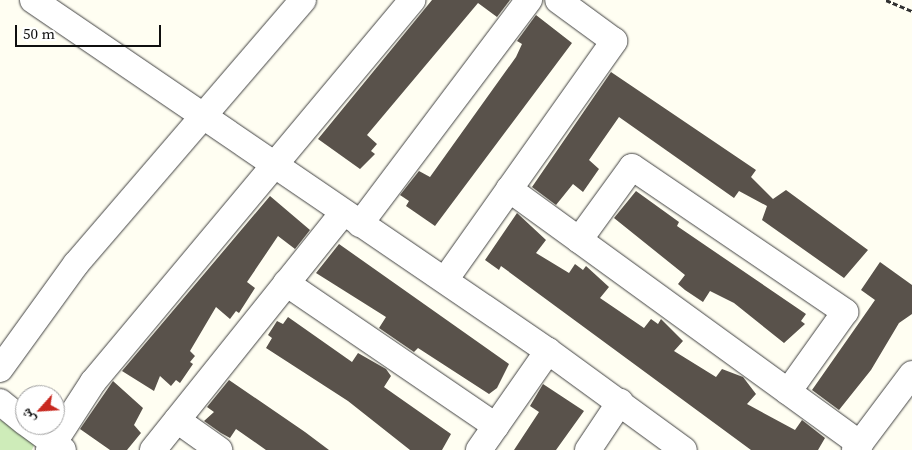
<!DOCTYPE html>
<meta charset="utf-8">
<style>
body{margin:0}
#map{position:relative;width:912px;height:450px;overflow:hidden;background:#fffef2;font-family:"Source Serif 4","Noto Naskh Arabic",serif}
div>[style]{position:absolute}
.green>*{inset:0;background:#ceecb9}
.building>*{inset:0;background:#59524b}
.path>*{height:3px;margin-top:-1.5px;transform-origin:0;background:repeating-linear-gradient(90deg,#313131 0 5px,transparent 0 7.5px)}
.roads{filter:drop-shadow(0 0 1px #424242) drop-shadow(0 0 1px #424242)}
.minor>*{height:26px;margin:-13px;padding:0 13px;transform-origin:13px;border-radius:13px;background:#fff}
span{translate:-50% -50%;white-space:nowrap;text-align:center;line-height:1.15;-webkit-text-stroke:5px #fff;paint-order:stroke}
.north{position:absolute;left:15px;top:385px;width:50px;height:50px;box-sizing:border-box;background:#fff;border:1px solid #9f9f9f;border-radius:50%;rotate:244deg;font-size:14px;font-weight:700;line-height:20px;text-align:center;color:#0f0f0f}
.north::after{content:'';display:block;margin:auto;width:18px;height:22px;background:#c8281f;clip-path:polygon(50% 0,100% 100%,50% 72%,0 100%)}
.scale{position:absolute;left:15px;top:25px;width:146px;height:22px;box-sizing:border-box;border:2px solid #0f0f0f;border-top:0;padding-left:6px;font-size:15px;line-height:18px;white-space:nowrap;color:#0f0f0f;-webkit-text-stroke:4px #fff;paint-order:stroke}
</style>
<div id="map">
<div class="green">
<div style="clip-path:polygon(0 420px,37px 438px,32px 450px,0 450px)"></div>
</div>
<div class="building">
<div style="clip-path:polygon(432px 0,510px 0,497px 17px,478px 3px,367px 135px,377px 144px,371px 151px,375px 154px,360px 169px,318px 139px)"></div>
<div style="clip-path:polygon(536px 15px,572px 43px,435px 226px,406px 206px,409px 201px,400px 195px,419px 171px,430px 177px,516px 57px,522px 44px,517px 41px)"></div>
<div style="clip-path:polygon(611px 72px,756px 170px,751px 177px,773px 199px,786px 190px,868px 250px,844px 278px,762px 220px,767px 206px,739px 191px,734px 198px,619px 117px,589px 160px,599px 169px,583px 192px,573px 184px,556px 205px,532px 187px)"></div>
<div style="clip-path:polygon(636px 191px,679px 222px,677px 226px,806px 314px,801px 321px,805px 324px,784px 343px,734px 303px,710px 291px,703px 302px,685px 290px,678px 284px,685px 275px,614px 218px)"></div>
<div style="clip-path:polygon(270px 196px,310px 230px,295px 249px,278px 236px,247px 282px,255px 288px,239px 313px,236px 311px,230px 319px,216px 307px,190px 351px,195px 356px,190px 362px,193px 364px,180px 383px,176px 380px,171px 386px,160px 376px,154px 391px,122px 371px)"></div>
<div style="clip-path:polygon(517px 213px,546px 240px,536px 253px,569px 273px,575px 264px,583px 270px,586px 266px,609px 287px,600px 298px,644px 328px,651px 319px,658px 324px,661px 319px,683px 341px,674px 351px,716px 377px,722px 369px,743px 377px,756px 394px,747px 404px,795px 430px,802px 420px,825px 438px,818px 450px,751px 450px,501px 266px,499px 270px,485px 260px)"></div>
<div style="clip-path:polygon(339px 244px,509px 364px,497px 388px,489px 394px,418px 348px,414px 352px,379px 328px,386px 317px,316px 273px)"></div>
<div style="clip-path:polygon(880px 262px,912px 285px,912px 314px,899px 323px,871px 370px,839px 410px,812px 390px,875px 300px,861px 290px)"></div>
<div style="clip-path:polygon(288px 317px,352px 362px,358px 353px,386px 369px,391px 376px,384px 387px,451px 434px,442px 450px,410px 450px,348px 401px,266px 348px,272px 338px,268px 335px,277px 321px,283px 324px)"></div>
<div style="clip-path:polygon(229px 380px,305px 432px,329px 450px,266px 450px,236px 429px,230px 438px,221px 433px,204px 421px,214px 412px,207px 407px)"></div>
<div style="clip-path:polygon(113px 381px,143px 408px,134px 425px,141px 433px,127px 450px,110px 450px,80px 429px)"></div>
<div style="clip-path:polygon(543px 384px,584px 411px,556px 450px,514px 450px,539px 412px,530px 406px)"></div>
</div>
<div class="path">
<div style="left:886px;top:0;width:28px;rotate:23deg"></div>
</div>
<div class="roads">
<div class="minor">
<div style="left:33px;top:0;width:623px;rotate:34.28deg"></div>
<div style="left:548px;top:351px;width:168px;rotate:36.1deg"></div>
<div style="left:509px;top:189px;width:434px;rotate:36deg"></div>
<div style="left:360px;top:224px;width:281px;rotate:-53deg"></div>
<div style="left:579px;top:240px;width:90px;rotate:-54deg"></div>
<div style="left:632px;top:167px;width:258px;rotate:34.2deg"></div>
<div style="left:845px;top:312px;width:98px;rotate:125.5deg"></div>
<div style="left:445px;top:280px;width:293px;rotate:-54.7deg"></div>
<div style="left:614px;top:41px;width:69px;rotate:-143.8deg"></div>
<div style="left:286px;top:283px;width:254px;rotate:34.3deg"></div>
<div style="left:0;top:369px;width:130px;rotate:-54.1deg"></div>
<div style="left:76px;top:264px;width:348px;rotate:-49.3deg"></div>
<div style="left:0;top:402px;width:32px;rotate:39deg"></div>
<div style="left:177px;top:420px;width:52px;rotate:35.5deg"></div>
<div style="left:29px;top:425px;width:42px;rotate:36.3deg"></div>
<div style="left:49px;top:450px;width:81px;rotate:-57.1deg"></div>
<div style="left:93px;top:382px;width:498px;rotate:-50.1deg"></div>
<div style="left:153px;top:450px;width:304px;rotate:-51.3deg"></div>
<div style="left:479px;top:450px;width:121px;rotate:-55.1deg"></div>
<div style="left:588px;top:450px;width:58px;rotate:-56.3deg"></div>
<div style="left:855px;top:450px;width:95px;rotate:-53.1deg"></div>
</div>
</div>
<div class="north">ش</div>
<div class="scale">50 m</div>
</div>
